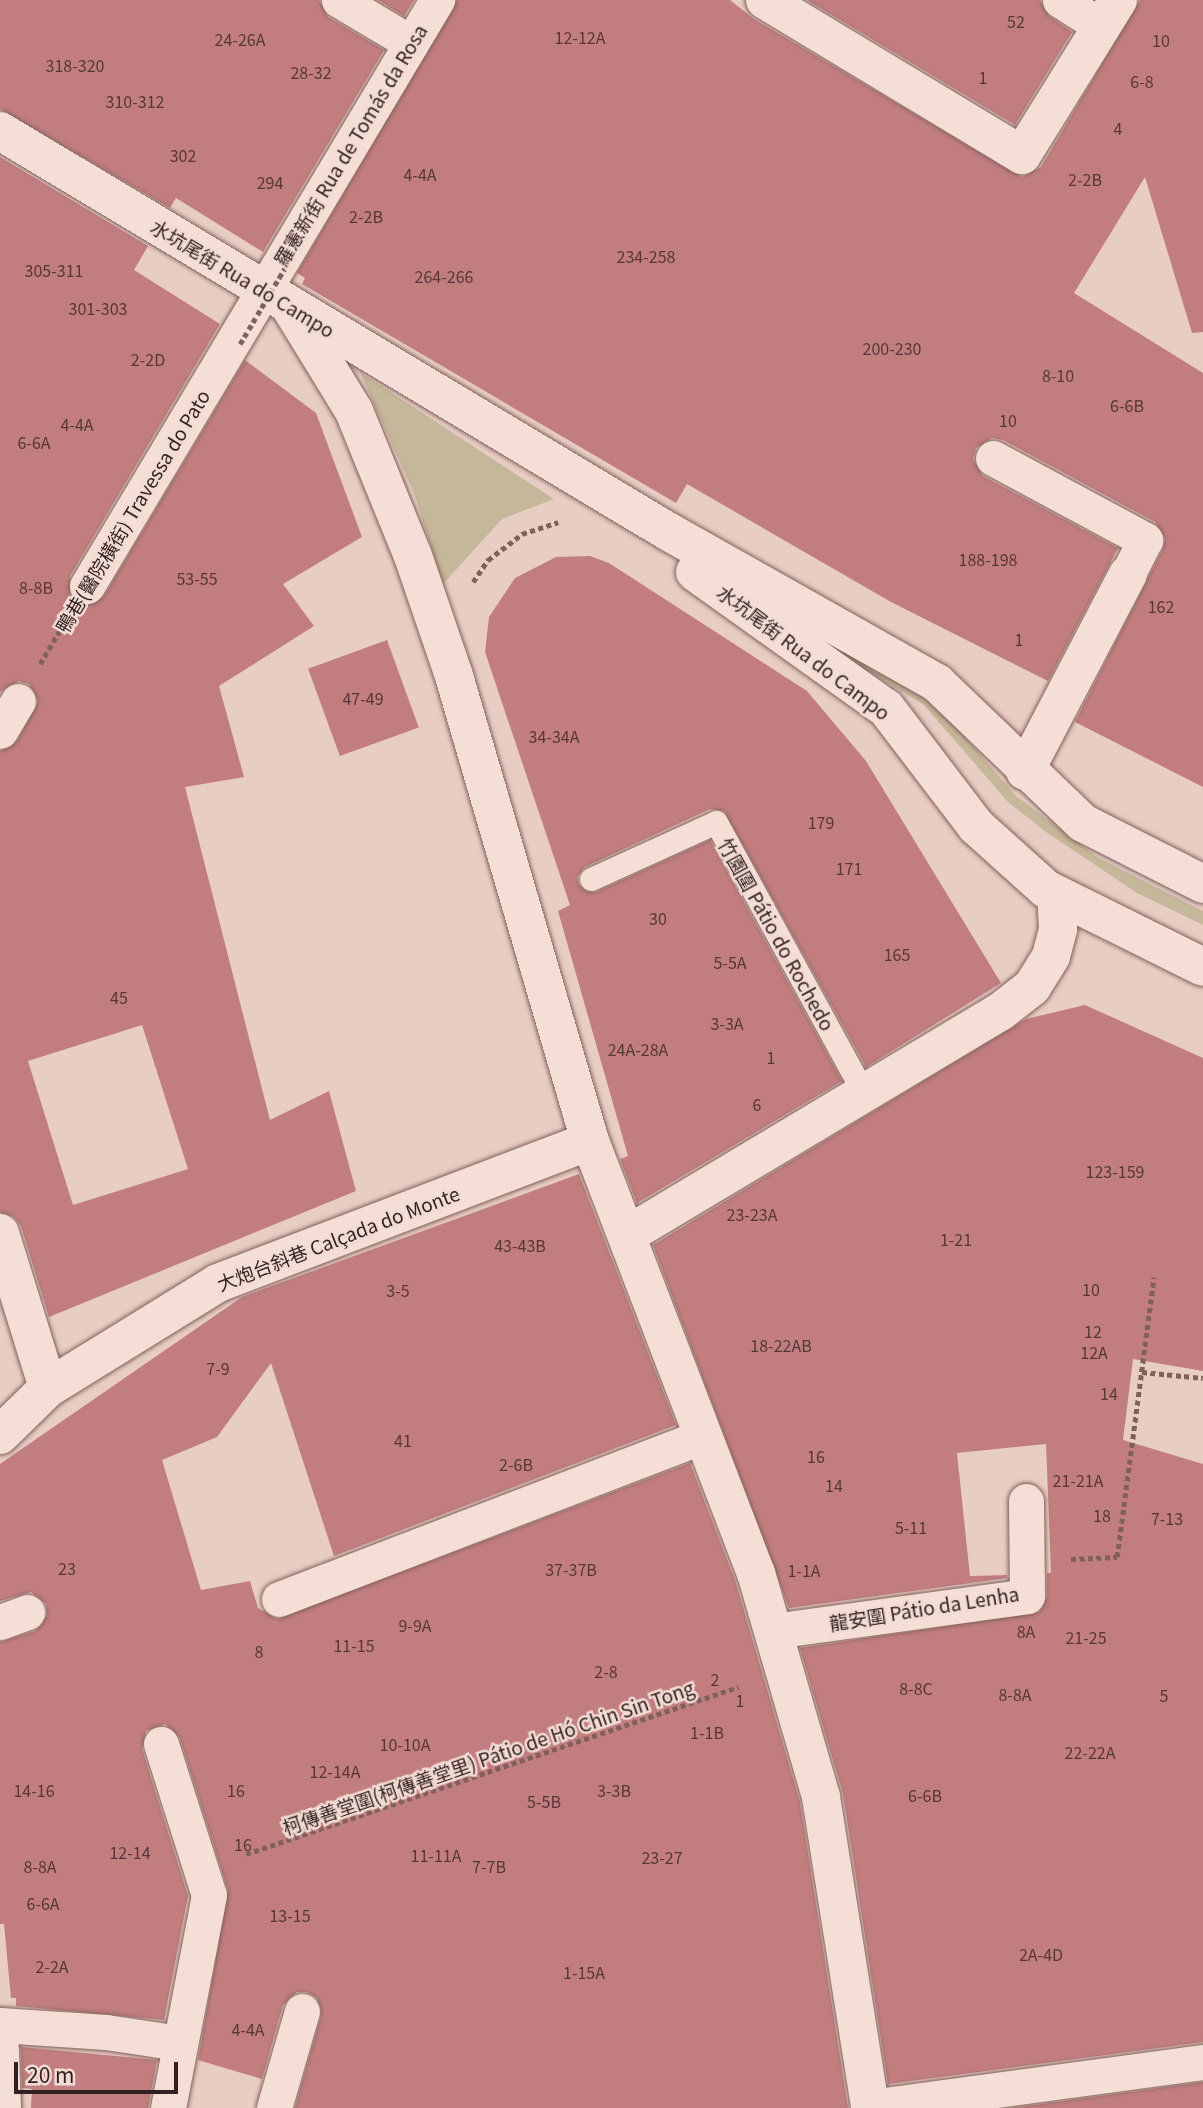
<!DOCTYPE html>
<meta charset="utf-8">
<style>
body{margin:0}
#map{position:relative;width:1203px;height:2108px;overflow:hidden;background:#e8cdc4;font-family:Georgia,"Noto Sans SC",serif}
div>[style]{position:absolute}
.green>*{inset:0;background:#c5b799}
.building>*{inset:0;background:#c27e7f;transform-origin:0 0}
.path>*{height:4.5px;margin-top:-2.25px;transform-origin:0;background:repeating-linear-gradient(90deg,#81605c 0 5px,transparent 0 8.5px)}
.roads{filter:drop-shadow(0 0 2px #81605c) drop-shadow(0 0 2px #81605c)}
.service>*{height:23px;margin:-11.5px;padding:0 11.5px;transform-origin:11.5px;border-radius:11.5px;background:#f4ded6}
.pedestrian>*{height:35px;margin:-17.5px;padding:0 17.5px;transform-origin:17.5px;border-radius:17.5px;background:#f4ded6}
.minor>*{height:38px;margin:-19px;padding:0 19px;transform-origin:19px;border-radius:19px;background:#f4ded6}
.secondary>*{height:38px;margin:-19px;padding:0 19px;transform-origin:19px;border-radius:19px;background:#f4ded6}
.path-bridge>*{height:4.5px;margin-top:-2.25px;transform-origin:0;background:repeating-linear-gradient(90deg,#81605c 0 5px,transparent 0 8.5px)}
span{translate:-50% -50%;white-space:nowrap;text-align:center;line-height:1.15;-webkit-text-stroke:5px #f1dbd2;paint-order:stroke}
.number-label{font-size:16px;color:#563737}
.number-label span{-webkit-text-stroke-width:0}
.street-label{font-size:19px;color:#321f1f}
.scale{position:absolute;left:14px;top:2062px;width:164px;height:32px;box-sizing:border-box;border:4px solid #321f1f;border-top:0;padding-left:9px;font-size:21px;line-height:24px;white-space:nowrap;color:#321f1f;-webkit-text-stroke:5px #f1dbd2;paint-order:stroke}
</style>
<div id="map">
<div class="green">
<div style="clip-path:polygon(360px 372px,554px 499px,502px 519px,443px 584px,414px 493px)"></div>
<div style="clip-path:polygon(670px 551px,929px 695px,1015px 795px,1097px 857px,1203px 911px,1203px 925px,1137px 893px,1046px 832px,1008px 802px,924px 705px)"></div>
</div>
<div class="building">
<div style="clip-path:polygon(0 0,319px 0,328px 17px,384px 50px,263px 252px,176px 198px,170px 208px,0 109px)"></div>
<div style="clip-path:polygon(378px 0,414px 0,404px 16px)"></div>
<div style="clip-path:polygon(457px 0,730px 0,754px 19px,1022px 177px,1041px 167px,1140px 0,1203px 0,1203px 332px,1192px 333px,1145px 177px,1074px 293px,1203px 373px,1203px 787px,1075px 722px,1163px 549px,1165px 538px,1155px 522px,1003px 440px,992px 438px,976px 448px,973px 459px,983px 476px,1118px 548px,1048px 681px,891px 602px,687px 484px,676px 503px,302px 284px,305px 278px,297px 273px)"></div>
<div style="clip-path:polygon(807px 0,1040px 0,1049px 16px,1072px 32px,1015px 125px)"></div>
<div style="clip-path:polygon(evenodd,0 157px,148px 246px,134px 270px,220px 324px,70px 576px,70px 596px,87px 606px,104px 596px,245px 360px,316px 413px,362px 537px,283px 584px,314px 626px,219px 686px,244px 777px,185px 787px,270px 1120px,329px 1091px,356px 1191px,49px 1317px,21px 1226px,14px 1217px,0 1212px,0 751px,17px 741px,38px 701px,29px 684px,19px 681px,0 692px,0 157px,142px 1025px,188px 1169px,73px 1205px,28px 1061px,142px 1025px)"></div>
<div style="clip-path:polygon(590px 556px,609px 563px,807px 691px,866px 761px,1001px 983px,866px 1067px,724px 811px,710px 809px,585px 867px,577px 877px,579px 885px,596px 892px,710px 840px,842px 1081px,637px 1203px,620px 1159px,628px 1156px,558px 911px,570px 905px,485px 652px,489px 617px,515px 578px,556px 557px)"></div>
<div style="left:387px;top:640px;width:93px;height:84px;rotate:70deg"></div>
<div style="clip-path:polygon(1085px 1005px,1203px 1058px,1203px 1371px,1133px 1359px,1123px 1440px,1203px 1464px,1203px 2042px,888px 2084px,843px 1794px,800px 1648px,1039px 1612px,1047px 1596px,1047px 1573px,1051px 1573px,1046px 1444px,957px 1453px,970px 1576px,1007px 1575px,1007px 1578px,789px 1608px,653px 1245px,1026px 1019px)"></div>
<div style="clip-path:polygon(579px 1174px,676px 1425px,334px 1556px,271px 1363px,217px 1437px,162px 1460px,201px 1590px,250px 1581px,258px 1608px,277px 1619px,690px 1463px,735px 1580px,800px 1802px,848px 2108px,295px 2108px,321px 2016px,317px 1998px,307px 1992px,297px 1992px,283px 2005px,262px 2079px,198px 2060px,228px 1890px,180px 1738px,165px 1724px,146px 1731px,142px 1749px,188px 1896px,164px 2020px,16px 2006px,16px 1998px,11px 1998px,4px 1924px,0 1924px,0 1642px,35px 1631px,47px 1615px,46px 1604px,31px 1592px,0 1601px,0 1464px,242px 1297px)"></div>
<div style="clip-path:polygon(21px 2047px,157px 2060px,148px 2108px,31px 2108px,32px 2089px,22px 2088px)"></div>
<div style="clip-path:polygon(1203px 2082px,1203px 2108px,1013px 2108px)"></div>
</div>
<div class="path">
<div style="left:473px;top:582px;width:27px;rotate:-56deg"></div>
<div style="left:488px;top:560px;width:43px;rotate:-37.4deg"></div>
<div style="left:522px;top:534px;width:38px;rotate:-18deg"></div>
<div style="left:40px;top:664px;width:48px;rotate:-59.7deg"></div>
<div style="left:1142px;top:1372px;width:61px;rotate:5.6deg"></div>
<div style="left:1071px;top:1559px;width:46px;rotate:-2.5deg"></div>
<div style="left:1117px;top:1557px;width:282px;rotate:-82.5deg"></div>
<div style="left:246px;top:1854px;width:520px;rotate:-18.75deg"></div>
</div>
<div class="roads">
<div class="service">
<div style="left:591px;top:879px;width:137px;rotate:-24.5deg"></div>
<div style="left:716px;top:822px;width:309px;rotate:61.4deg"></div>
</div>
<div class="pedestrian">
<div style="left:339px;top:0;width:84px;rotate:30.8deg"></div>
<div style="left:1060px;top:0;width:50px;rotate:32.7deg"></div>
<div style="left:993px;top:458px;width:173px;rotate:28.3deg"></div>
<div style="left:1145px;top:540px;width:38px;rotate:117deg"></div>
<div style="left:87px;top:586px;width:683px;rotate:-59.15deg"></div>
<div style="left:0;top:731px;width:35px;rotate:-59deg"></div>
<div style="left:279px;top:1599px;width:454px;rotate:-21deg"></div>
<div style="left:0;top:1622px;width:29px;rotate:-20deg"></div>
<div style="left:773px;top:1631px;width:256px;rotate:-7.8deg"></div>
<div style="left:1027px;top:1596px;width:95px;rotate:-90.6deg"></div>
<div style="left:161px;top:1744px;width:158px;rotate:72.4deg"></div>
<div style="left:209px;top:1895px;width:217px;rotate:100.9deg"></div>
<div style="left:0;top:2025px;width:106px;rotate:3.8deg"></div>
<div style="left:106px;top:2032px;width:75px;rotate:8.5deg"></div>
<div style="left:0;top:2025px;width:83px;rotate:87.9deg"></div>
<div style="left:870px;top:2107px;width:336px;rotate:-7.7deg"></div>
<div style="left:274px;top:2108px;width:101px;rotate:-73.9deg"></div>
</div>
<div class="minor">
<div style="left:765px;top:0;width:300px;rotate:31.1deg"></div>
<div style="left:1022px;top:155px;width:182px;rotate:-58.2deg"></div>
<div style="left:289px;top:305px;width:124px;rotate:58.5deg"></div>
<div style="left:354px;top:411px;width:157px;rotate:67.9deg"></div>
<div style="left:413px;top:556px;width:127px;rotate:71.1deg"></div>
<div style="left:454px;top:676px;width:484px;rotate:73.7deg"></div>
<div style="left:590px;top:1141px;width:463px;rotate:69deg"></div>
<div style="left:756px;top:1573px;width:233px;rotate:73.8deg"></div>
<div style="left:821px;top:1797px;width:315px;rotate:81deg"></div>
<div style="left:1025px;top:771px;width:222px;rotate:-62.4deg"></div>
<div style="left:0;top:1233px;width:162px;rotate:72.8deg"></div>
<div style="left:627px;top:1235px;width:435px;rotate:-30.9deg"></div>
<div style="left:1000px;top:1012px;width:41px;rotate:-38deg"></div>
<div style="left:1032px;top:987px;width:36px;rotate:-58deg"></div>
<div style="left:1051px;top:956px;width:28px;rotate:-75deg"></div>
<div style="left:1058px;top:929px;width:34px;rotate:-93deg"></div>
<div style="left:0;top:1435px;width:67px;rotate:-44.4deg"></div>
<div style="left:48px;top:1388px;width:200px;rotate:-31.7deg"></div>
<div style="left:218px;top:1283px;width:398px;rotate:-20.9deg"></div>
</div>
<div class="secondary">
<div style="left:0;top:131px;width:780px;rotate:30.94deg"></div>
<div style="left:669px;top:532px;width:308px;rotate:29.4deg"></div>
<div style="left:937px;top:683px;width:202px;rotate:43.8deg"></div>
<div style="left:1083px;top:823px;width:135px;rotate:26.9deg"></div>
<div style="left:695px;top:572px;width:234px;rotate:35.5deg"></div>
<div style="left:886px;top:708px;width:148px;rotate:52.7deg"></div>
<div style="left:976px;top:826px;width:94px;rotate:42deg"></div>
<div style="left:1046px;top:889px;width:175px;rotate:26.4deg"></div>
</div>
</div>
<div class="path-bridge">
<div style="left:240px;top:344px;width:116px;rotate:-59.5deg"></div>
</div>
<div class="number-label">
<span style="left:1016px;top:21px">52</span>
<span style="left:580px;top:37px">12-12A</span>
<span style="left:240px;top:39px">24-26A</span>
<span style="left:1161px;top:40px">10</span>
<span style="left:75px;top:65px">318-320</span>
<span style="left:311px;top:72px">28-32</span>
<span style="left:983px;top:77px">1</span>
<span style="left:1142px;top:81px">6-8</span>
<span style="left:135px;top:101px">310-312</span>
<span style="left:1118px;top:128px">4</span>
<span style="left:183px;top:155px">302</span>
<span style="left:420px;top:174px">4-4A</span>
<span style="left:1085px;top:179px">2-2B</span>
<span style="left:270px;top:182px">294</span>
<span style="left:366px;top:216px">2-2B</span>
<span style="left:646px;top:256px">234-258</span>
<span style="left:54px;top:270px">305-311</span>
<span style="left:444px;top:276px">264-266</span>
<span style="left:98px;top:308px">301-303</span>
<span style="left:892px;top:348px">200-230</span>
<span style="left:148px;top:359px">2-2D</span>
<span style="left:1058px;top:375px">8-10</span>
<span style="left:1127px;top:405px">6-6B</span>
<span style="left:1008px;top:420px">10</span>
<span style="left:77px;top:424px">4-4A</span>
<span style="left:34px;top:442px">6-6A</span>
<span style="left:988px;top:559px">188-198</span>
<span style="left:197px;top:578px">53-55</span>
<span style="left:36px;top:587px">8-8B</span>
<span style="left:1161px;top:606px">162</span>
<span style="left:1019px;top:639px">1</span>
<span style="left:363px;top:698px">47-49</span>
<span style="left:554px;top:736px">34-34A</span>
<span style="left:821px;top:822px">179</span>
<span style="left:849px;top:868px">171</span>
<span style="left:658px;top:918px">30</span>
<span style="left:897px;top:954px">165</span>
<span style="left:730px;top:962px">5-5A</span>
<span style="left:119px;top:997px">45</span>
<span style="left:727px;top:1023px">3-3A</span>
<span style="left:638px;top:1049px">24A-28A</span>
<span style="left:771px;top:1057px">1</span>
<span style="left:757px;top:1104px">6</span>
<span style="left:1115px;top:1171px">123-159</span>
<span style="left:752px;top:1214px">23-23A</span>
<span style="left:956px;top:1239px">1-21</span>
<span style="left:520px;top:1245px">43-43B</span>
<span style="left:1091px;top:1289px">10</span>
<span style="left:398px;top:1290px">3-5</span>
<span style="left:1093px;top:1331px">12</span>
<span style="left:781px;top:1345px">18-22AB</span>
<span style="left:1094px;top:1352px">12A</span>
<span style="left:218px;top:1368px">7-9</span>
<span style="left:1109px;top:1393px">14</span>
<span style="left:403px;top:1440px">41</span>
<span style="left:816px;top:1456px">16</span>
<span style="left:516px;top:1464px">2-6B</span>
<span style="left:1078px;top:1480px">21-21A</span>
<span style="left:834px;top:1485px">14</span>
<span style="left:1102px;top:1515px">18</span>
<span style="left:1167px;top:1518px">7-13</span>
<span style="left:911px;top:1527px">5-11</span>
<span style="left:67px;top:1568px">23</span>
<span style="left:571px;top:1569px">37-37B</span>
<span style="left:804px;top:1570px">1-1A</span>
<span style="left:415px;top:1625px">9-9A</span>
<span style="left:1026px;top:1631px">8A</span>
<span style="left:1086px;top:1637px">21-25</span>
<span style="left:354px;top:1645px">11-15</span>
<span style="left:259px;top:1651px">8</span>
<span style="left:606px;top:1671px">2-8</span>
<span style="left:715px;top:1679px">2</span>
<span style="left:916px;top:1688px">8-8C</span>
<span style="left:1015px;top:1694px">8-8A</span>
<span style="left:1164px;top:1695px">5</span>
<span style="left:740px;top:1700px">1</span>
<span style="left:707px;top:1732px">1-1B</span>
<span style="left:405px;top:1744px">10-10A</span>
<span style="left:1090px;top:1752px">22-22A</span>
<span style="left:335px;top:1771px">12-14A</span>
<span style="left:34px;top:1790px">14-16</span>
<span style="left:236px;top:1790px">16</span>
<span style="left:614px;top:1790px">3-3B</span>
<span style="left:925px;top:1795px">6-6B</span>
<span style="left:544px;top:1801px">5-5B</span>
<span style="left:243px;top:1844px">16</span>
<span style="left:130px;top:1852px">12-14</span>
<span style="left:436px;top:1855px">11-11A</span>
<span style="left:662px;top:1857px">23-27</span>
<span style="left:40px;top:1866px">8-8A</span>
<span style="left:489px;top:1866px">7-7B</span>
<span style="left:43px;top:1903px">6-6A</span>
<span style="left:290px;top:1915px">13-15</span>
<span style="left:1041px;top:1954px">2A-4D</span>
<span style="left:52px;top:1966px">2-2A</span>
<span style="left:584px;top:1972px">1-15A</span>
<span style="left:248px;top:2029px">4-4A</span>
</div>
<div class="street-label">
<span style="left:350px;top:145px;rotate:-59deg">羅憲新街 Rua de Tomás da Rosa</span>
<span style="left:243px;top:278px;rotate:31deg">水坑尾街 Rua do Campo</span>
<span style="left:132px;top:511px;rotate:-59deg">鴨巷(醫院橫街) Travessa do Pato</span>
<span style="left:804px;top:652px;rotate:37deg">水坑尾街 Rua do Campo</span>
<span style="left:777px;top:934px;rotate:61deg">竹園圍 Pátio do Rochedo</span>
<span style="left:338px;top:1238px;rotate:-21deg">大炮台斜巷 Calçada do Monte</span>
<span style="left:924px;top:1608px;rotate:-9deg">龍安圍 Pátio da Lenha</span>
<span style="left:488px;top:1757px;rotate:-19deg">柯傳善堂圍(柯傳善堂里) Pátio de Hó Chin Sin Tong</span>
</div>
<div class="scale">20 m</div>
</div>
